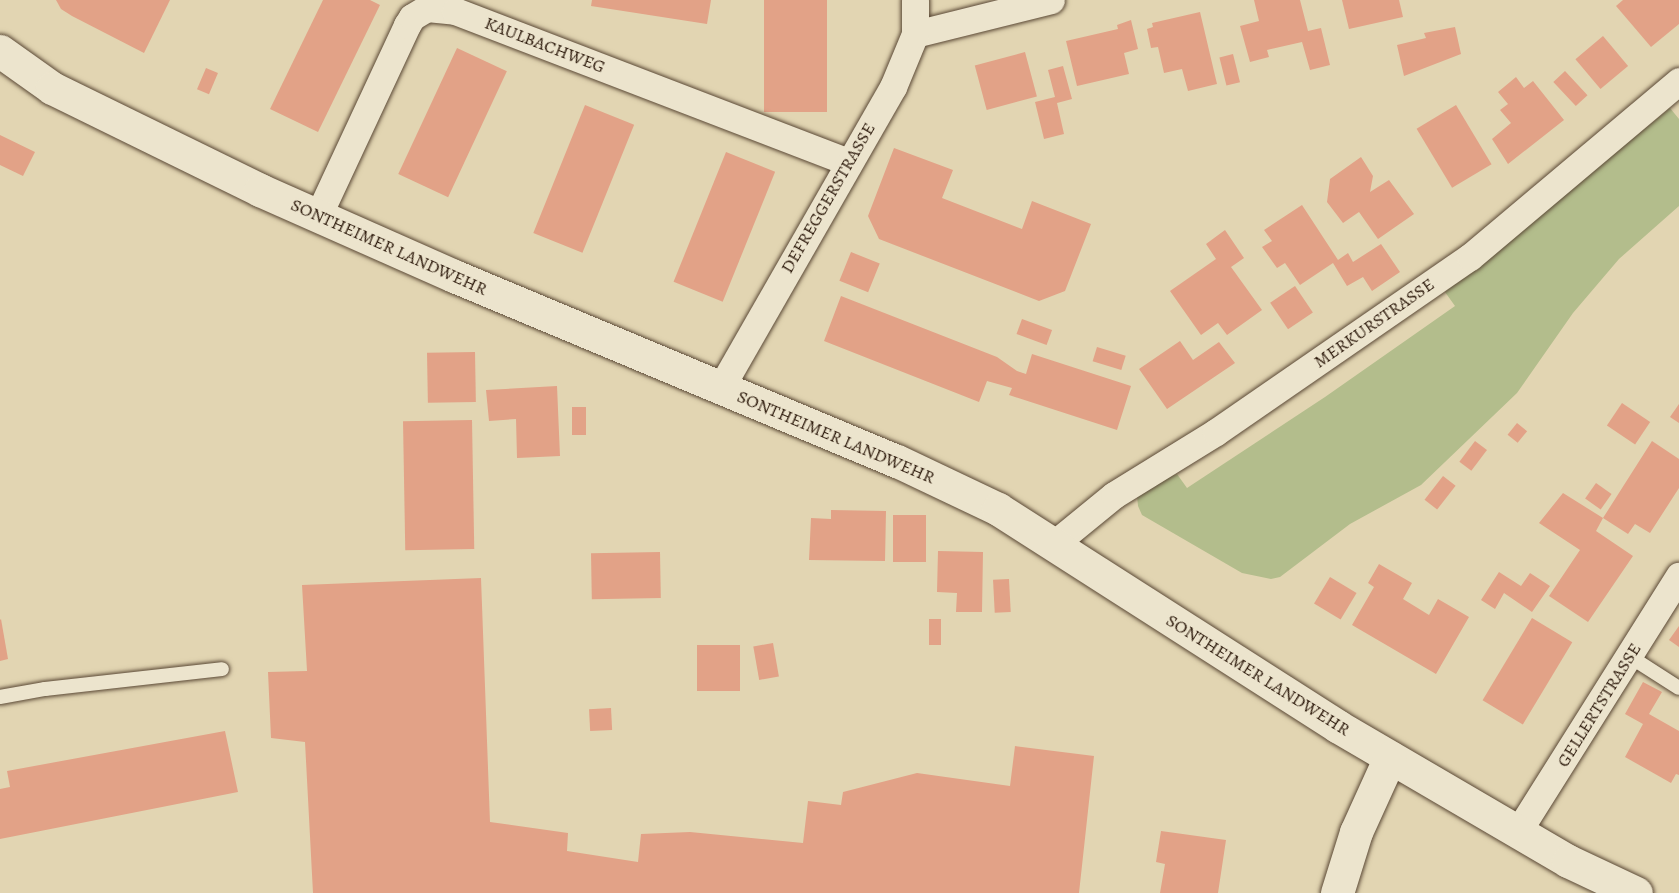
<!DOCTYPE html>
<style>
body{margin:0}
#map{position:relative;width:1679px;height:893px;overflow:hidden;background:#e2d5b2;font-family:Alegreya,serif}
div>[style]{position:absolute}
.green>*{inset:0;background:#b3bd8c}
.building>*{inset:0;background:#e2a287;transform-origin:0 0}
.roads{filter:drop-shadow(0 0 2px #5a4835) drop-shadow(0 0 2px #5a4835)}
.service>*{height:14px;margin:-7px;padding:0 7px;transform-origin:7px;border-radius:7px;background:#ece4cd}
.minor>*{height:27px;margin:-13.5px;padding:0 13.5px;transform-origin:13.5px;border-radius:13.5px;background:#ece4cd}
.tertiary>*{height:33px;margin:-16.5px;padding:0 16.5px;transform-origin:16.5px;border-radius:16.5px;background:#ece4cd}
span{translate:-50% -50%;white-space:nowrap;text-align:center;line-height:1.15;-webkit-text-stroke:4.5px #ece4cd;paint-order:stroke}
.street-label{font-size:18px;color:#2c190b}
</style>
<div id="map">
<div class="green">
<div style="clip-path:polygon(1670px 108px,1679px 119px,1679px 206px,1619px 259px,1573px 313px,1517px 393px,1421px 485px,1350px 524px,1280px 577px,1271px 579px,1242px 573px,1142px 515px,1138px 506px,1137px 496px,1140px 490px,1177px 474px,1187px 488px,1325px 397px,1455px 306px,1445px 292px)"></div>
</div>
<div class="building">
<div style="clip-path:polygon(56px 0,170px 0,144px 53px,72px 16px,61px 9px)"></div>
<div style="clip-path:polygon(323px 0,370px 0,380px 5px,318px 132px,270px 109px)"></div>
<div style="clip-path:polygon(592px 0,711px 0,707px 24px,591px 6px)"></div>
<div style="left:764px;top:0;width:63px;height:112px"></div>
<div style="clip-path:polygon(1254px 0,1300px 0,1308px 31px,1321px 28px,1330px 65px,1310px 70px,1302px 42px,1267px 50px,1269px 57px,1250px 62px,1240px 26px,1259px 21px)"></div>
<div style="clip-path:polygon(1342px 0,1399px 0,1403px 17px,1349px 29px)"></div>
<div style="clip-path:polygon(1623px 0,1679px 0,1679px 24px,1651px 47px,1616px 6px)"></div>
<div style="clip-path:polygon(1200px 12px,1217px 84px,1188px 91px,1182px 69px,1164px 73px,1158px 47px,1151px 48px,1147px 29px,1153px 27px,1152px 23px)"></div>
<div style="clip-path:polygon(1131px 20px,1138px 49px,1124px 53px,1129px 74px,1077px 86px,1066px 41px,1118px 29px,1117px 25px)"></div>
<div style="clip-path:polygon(1455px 27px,1461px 54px,1404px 76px,1397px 45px,1426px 38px,1424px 33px)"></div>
<div style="left:1603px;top:36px;width:39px;height:36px;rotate:50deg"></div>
<div style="left:457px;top:48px;width:55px;height:139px;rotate:25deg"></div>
<div style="left:1025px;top:52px;width:46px;height:52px;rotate:75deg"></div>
<div style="left:1233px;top:54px;width:29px;height:14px;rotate:76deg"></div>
<div style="clip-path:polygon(1063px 66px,1072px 99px,1057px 103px,1064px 134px,1044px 139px,1035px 102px,1055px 97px,1048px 70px)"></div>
<div style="left:206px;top:68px;width:13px;height:23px;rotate:23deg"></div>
<div style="left:1565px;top:71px;width:33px;height:16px;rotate:47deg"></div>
<div style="clip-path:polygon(1516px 77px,1524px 88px,1533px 81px,1564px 120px,1508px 164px,1492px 139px,1511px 123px,1500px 110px,1508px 104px,1498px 92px)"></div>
<div style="left:585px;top:105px;width:53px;height:138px;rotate:22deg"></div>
<div style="left:1456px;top:105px;width:69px;height:46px;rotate:59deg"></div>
<div style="clip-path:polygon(0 135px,35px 152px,23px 176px,0 165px)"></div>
<div style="clip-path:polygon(894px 148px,953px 170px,942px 198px,1022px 229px,1032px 201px,1091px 224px,1065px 291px,1039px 301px,879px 239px,868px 216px)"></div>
<div style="left:726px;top:152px;width:53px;height:140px;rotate:22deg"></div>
<div style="clip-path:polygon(1361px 157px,1373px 176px,1370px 192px,1389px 180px,1414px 214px,1378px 239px,1359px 212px,1343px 223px,1327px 202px,1330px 179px)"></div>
<div style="clip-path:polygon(1302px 205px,1338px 260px,1348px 253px,1353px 262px,1381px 244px,1400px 272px,1372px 291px,1363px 277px,1347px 286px,1333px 263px,1300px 285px,1285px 263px,1277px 268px,1262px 247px,1272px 241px,1264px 230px)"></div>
<div style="clip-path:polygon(1225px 230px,1244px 258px,1231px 267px,1262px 310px,1227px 335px,1218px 323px,1201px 335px,1170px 291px,1216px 259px,1206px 244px)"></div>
<div style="left:851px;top:252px;width:31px;height:31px;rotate:22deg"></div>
<div style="left:1295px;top:286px;width:32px;height:30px;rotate:56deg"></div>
<div style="clip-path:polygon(841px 296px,997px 357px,1017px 371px,1026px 374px,1032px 354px,1131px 386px,1117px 430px,1009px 395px,1012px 388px,987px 381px,979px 402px,824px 341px)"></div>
<div style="left:1022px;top:319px;width:32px;height:16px;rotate:20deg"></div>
<div style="clip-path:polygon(1180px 341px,1193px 360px,1219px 342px,1235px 363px,1167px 409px,1139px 369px)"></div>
<div style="left:1097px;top:347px;width:30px;height:15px;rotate:17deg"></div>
<div style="left:475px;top:352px;width:50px;height:48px;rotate:89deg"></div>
<div style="clip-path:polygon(557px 386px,560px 456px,517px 458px,516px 419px,489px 421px,486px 390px)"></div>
<div style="left:1622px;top:403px;width:34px;height:27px;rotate:34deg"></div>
<div style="clip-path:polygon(1679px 404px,1679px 423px,1670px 417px)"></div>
<div style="left:572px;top:407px;width:14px;height:28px"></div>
<div style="left:472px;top:420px;width:129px;height:69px;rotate:89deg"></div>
<div style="left:1517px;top:423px;width:13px;height:15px;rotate:39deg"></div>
<div style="left:1475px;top:441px;width:15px;height:26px;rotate:37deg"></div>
<div style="clip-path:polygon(1652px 441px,1679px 459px,1679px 488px,1650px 533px,1635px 524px,1628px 534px,1603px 518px)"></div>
<div style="left:1443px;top:476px;width:16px;height:30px;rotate:38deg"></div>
<div style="left:1596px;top:483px;width:19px;height:19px;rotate:35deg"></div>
<div style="clip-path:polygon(1563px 493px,1603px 518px,1596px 531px,1633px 556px,1588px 622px,1549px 596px,1580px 550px,1539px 523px)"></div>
<div style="clip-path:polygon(831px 510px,886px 511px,885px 561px,809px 560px,811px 518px,831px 519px)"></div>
<div style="left:893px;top:515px;width:33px;height:47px"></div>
<div style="clip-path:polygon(938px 551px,983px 552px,982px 612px,956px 612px,957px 593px,937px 592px)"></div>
<div style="left:660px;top:552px;width:46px;height:69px;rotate:89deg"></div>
<div style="clip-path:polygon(1379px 564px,1412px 583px,1403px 599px,1429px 615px,1438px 599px,1469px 617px,1436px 674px,1352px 625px,1374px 587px,1368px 583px)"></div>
<div style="clip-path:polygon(1499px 572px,1521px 586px,1530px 573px,1550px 586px,1532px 612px,1504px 593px,1495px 609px,1481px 600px)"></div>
<div style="left:1330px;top:577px;width:31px;height:31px;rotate:31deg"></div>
<div style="clip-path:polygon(481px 578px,490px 822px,568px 833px,567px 851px,638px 862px,641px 834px,690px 832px,803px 843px,808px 801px,841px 805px,843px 792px,917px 773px,1010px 786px,1015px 746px,1094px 756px,1079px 893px,313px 893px,305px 742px,271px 738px,268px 672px,307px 671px,302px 585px)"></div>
<div style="left:1009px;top:579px;width:33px;height:16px;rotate:87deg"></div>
<div style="left:1532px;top:618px;width:47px;height:96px;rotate:31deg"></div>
<div style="clip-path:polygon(1px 619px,8px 659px,0 661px,0 620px)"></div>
<div style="left:929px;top:619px;width:12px;height:26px"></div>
<div style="clip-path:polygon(1679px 626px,1679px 647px,1669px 640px)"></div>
<div style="left:773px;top:643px;width:34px;height:20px;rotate:80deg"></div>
<div style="left:697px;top:645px;width:43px;height:46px"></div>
<div style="clip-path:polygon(1643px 682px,1662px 692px,1649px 714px,1679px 731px,1679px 775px,1676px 774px,1671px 783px,1625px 757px,1643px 724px,1625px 714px)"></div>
<div style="left:611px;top:708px;width:22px;height:22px;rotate:87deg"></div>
<div style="clip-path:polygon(225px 731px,238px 792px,0 839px,0 789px,10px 787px,7px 771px)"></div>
<div style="clip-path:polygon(1161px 831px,1226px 840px,1218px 893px,1160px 893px,1165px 864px,1156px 862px)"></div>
</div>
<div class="roads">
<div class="service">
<div style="left:1629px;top:656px;width:59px;rotate:32.6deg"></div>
<div style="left:0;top:697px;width:46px;rotate:-10.1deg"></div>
<div style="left:45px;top:689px;width:178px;rotate:-6.4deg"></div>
</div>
<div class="minor">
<div style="left:915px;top:34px;width:140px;rotate:-14deg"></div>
<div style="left:318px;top:216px;width:211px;rotate:-65deg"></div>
<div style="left:407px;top:25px;width:9px;rotate:-58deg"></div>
<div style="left:412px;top:17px;width:17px;rotate:-31deg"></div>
<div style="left:427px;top:8px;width:28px;rotate:6deg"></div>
<div style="left:455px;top:11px;width:422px;rotate:21deg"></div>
<div style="left:720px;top:389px;width:348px;rotate:-60.2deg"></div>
<div style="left:893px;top:87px;width:57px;rotate:-67.5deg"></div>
<div style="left:915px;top:34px;width:34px;rotate:-90deg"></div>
<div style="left:1054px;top:544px;width:77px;rotate:-39.2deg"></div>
<div style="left:1114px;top:495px;width:120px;rotate:-31.7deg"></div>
<div style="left:1216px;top:432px;width:308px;rotate:-34.6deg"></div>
<div style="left:1470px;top:257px;width:273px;rotate:-40.1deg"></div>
<div style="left:1517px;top:833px;width:304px;rotate:-57.8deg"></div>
</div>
<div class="tertiary">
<div style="left:0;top:51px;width:64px;rotate:35.4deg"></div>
<div style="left:52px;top:88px;width:232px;rotate:26.1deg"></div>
<div style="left:260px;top:190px;width:212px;rotate:23.9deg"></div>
<div style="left:454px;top:276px;width:480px;rotate:22.7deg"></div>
<div style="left:897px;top:461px;width:112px;rotate:25.4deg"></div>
<div style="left:998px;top:509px;width:403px;rotate:32.6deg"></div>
<div style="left:1337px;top:726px;width:268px;rotate:30.3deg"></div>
<div style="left:1568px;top:861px;width:75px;rotate:25.2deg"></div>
<div style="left:1337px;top:893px;width:64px;rotate:-72.7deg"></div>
<div style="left:1356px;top:832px;width:82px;rotate:-65.6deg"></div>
</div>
</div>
<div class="street-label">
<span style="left:545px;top:45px;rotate:21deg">KAULBACHWEG</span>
<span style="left:828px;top:198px;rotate:-60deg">DEFREGGERSTRASSE</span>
<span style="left:389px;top:247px;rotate:24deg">SONTHEIMER LANDWEHR</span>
<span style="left:1374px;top:323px;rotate:-35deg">MERKURSTRASSE</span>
<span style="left:836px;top:437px;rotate:23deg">SONTHEIMER LANDWEHR</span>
<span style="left:1258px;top:675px;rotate:32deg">SONTHEIMER LANDWEHR</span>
<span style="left:1599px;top:705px;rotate:-58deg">GELLERTSTRASSE</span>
</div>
</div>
